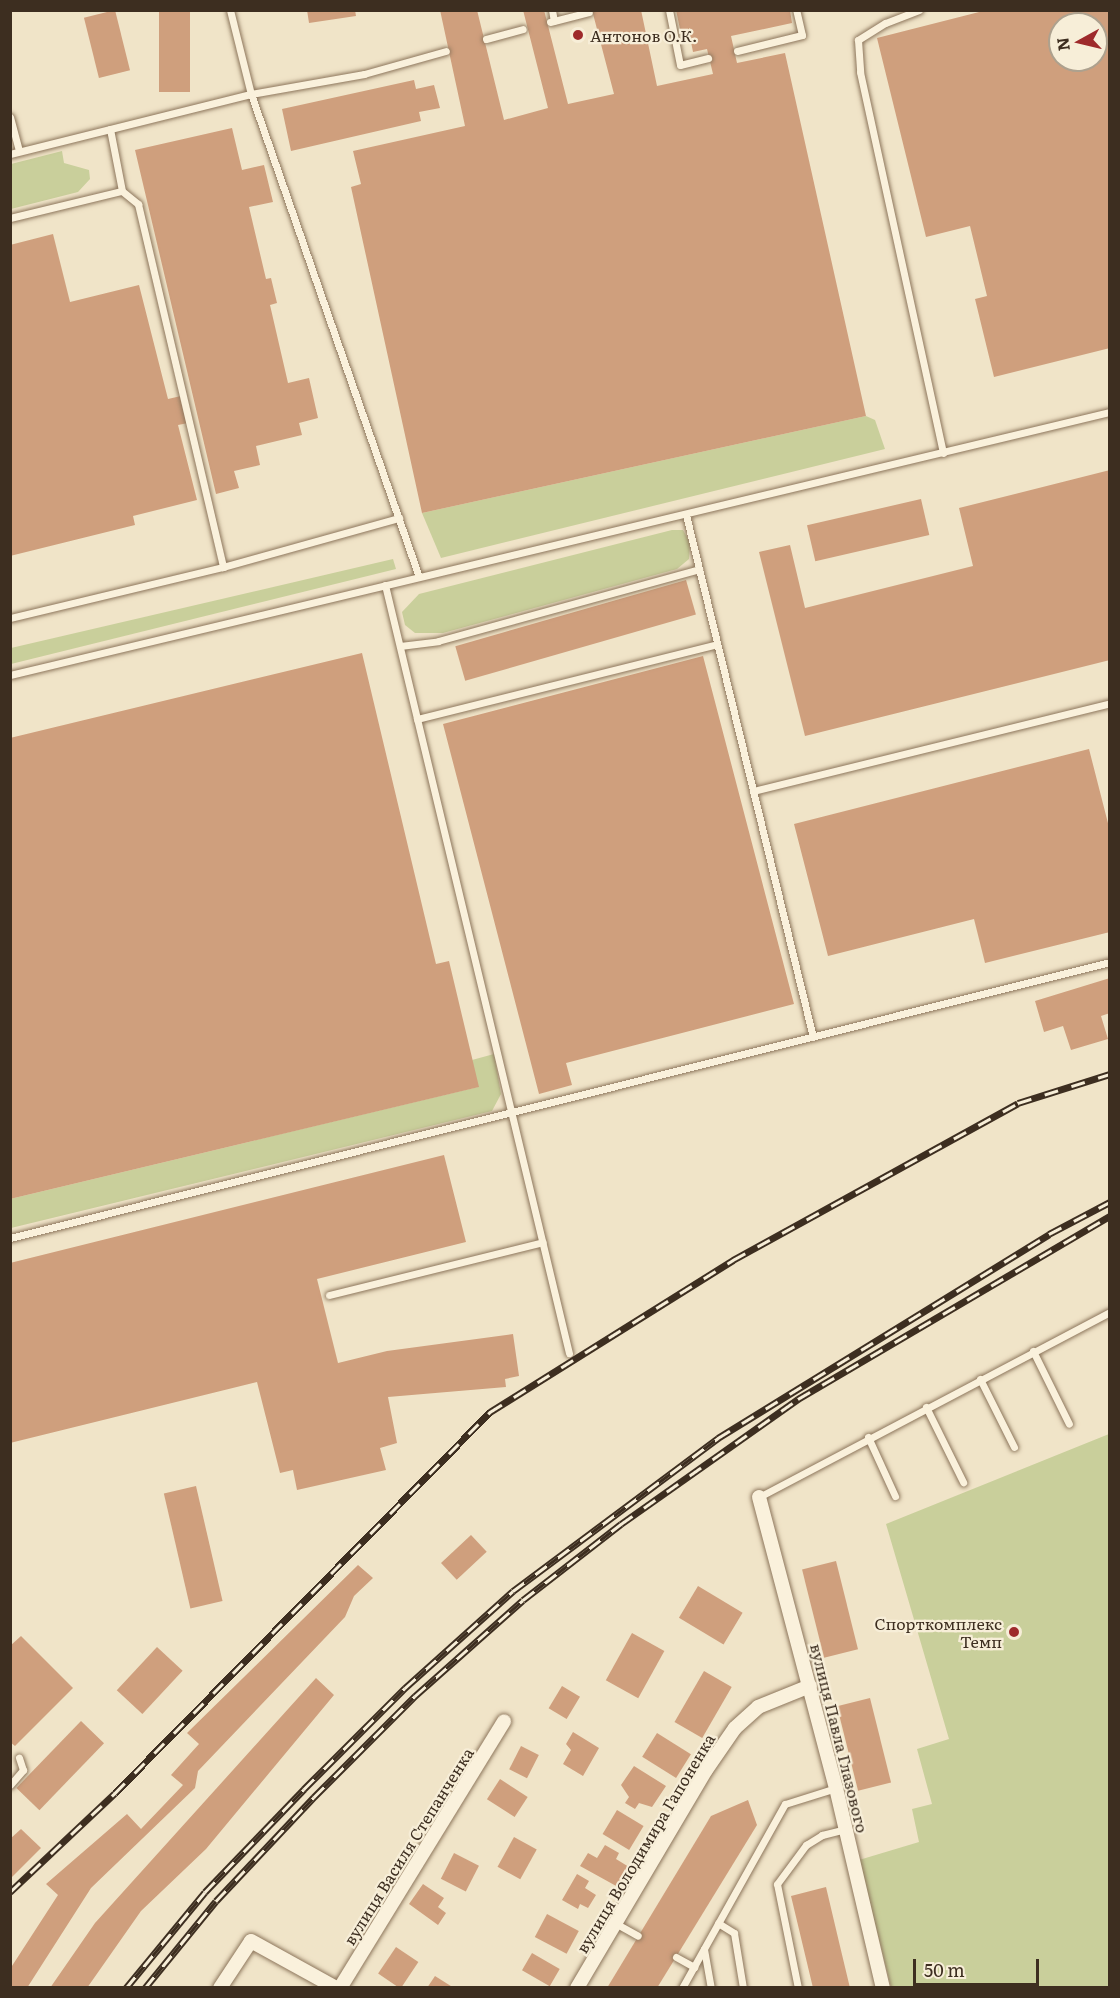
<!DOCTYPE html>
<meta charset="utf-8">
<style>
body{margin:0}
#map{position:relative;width:1120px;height:1998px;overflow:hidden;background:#f0e4c8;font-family:Literata,serif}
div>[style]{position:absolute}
.green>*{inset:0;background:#c9cf9b}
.building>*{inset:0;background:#cf9f7d;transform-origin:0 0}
.roads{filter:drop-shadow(0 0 2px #8d765c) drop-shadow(0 0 2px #8d765c)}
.lane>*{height:7px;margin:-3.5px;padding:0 3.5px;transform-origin:3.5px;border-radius:3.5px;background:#faf1dc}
.street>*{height:14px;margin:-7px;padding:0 7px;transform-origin:7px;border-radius:7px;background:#faf1dc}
.rail>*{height:7px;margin-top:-3.5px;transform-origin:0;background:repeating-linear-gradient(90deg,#f7eed8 0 14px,#3d2e20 0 28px);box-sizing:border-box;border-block:2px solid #3d2e20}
.dots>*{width:16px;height:16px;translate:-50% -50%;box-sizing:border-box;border:3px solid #f7eed8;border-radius:50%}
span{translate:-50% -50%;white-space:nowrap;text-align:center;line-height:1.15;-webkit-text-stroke:4.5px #f7eed8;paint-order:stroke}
.poi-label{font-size:16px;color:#3d2e20}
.left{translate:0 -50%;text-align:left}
.right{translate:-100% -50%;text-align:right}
.street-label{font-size:16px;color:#3d2e20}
.frame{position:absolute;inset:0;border:12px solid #3d2e20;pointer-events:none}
.north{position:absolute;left:1048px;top:12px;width:60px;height:60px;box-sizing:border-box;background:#f7eed8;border:2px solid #ada18e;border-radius:50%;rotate:262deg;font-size:16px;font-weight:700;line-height:24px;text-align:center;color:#3d2e20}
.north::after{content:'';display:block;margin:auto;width:21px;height:27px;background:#9e2a2b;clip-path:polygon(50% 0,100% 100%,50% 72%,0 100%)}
.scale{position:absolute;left:913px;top:1959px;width:126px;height:27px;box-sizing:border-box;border:3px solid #3d2e20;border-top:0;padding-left:8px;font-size:18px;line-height:21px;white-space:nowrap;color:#3d2e20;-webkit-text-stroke:4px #f7eed8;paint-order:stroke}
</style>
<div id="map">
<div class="green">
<div style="clip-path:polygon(62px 151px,64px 163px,89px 170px,90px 179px,78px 192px,11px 209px,11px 164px)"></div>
<div style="clip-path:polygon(866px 416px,875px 420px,885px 449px,441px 558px,422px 513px)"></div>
<div style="clip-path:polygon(672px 530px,683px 530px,690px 543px,689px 559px,677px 569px,443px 633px,415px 633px,405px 625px,402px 612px,419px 594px)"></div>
<div style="clip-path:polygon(393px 559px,396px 569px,11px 664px,11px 648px)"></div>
<div style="clip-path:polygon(494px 1054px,501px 1094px,492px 1111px,11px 1228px,10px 1199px,478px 1087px,472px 1060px)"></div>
<div style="clip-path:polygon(1109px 1434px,1109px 1987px,891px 1987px,859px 1860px,919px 1842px,912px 1809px,932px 1804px,917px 1749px,949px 1739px,886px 1524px)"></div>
</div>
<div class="building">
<div style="left:115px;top:10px;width:62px;height:32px;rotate:76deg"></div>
<div style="left:159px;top:10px;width:31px;height:82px"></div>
<div style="clip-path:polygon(307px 10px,355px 10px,356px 16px,309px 23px)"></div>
<div style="clip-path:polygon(440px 10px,477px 10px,504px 120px,548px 108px,523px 10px,544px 10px,568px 104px,614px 94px,592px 10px,641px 10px,657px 86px,713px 74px,707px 49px,693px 52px,689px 32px,681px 34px,676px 10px,790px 10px,792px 23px,731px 36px,737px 63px,785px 53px,866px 416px,422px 513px,351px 187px,361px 184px,353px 151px,465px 126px)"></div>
<div style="clip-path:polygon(evenodd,987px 10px,1110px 10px,1110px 348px,994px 377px,975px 299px,987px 296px,970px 226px,926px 237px,877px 38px,987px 10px,1060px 24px,1096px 24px,1096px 60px,1060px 60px,1060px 24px)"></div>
<div style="clip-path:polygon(414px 80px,416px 89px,434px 85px,440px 108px,419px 112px,421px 121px,291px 151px,282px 109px)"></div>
<div style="clip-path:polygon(232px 128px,242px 170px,264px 165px,273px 202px,249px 207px,266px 279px,271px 278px,277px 303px,270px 305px,288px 383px,309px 378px,318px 418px,299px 423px,302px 435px,256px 446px,260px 465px,234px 471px,239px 488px,216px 494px,135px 150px)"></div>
<div style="clip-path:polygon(53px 234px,70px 302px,139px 285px,168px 399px,181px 396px,188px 423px,178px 425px,197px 500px,133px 516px,135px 525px,10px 556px,10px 245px)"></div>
<div style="clip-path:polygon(1110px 470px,1110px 660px,805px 736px,759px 552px,790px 545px,805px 608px,973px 566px,959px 508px)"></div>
<div style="left:921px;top:499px;width:37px;height:117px;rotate:77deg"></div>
<div style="left:686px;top:580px;width:36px;height:240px;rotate:74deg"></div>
<div style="clip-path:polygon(362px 653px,436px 964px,449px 961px,479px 1087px,10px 1199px,10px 738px)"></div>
<div style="clip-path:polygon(703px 656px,794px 1004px,566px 1063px,572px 1085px,539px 1094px,443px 724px)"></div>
<div style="clip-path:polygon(1089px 749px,1110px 831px,1110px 932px,985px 963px,974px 919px,828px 956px,794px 824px)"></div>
<div style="clip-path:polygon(1110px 978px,1110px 1013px,1101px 1016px,1108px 1039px,1071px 1050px,1063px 1026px,1044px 1032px,1035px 1001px)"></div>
<div style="clip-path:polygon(444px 1155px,466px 1242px,317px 1279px,338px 1363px,387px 1351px,513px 1334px,519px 1376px,505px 1379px,506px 1387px,388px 1397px,397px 1443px,380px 1448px,386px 1470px,297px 1490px,293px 1470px,280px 1473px,257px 1382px,10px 1443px,10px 1263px)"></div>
<div style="left:196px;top:1486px;width:118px;height:33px;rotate:77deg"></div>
<div style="left:471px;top:1535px;width:23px;height:41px;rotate:47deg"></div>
<div style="left:836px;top:1561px;width:91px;height:35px;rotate:76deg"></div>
<div style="clip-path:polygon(358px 1565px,373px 1578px,354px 1596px,345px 1617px,198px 1771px,195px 1788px,91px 1888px,27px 1988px,10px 1988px,10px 1969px,58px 1895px,46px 1884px,127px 1814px,141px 1829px,183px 1785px,171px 1775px,199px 1744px,187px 1733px)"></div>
<div style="left:698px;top:1586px;width:52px;height:37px;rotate:31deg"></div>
<div style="left:632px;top:1633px;width:37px;height:54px;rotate:29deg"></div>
<div style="clip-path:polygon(21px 1636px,73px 1688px,15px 1746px,10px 1742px,10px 1646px)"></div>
<div style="left:157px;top:1647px;width:35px;height:59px;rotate:43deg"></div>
<div style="left:704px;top:1671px;width:32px;height:59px;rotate:30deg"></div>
<div style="clip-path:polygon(316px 1678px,334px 1695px,206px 1849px,141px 1911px,87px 1988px,50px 1988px,95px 1923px)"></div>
<div style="left:562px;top:1686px;width:21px;height:26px;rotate:31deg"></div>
<div style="left:870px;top:1698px;width:87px;height:34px;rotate:76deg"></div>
<div style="left:81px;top:1721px;width:32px;height:93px;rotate:44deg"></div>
<div style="clip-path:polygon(573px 1732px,599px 1748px,583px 1776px,563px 1764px,571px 1750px,566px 1744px)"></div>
<div style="left:657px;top:1733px;width:40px;height:28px;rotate:32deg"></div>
<div style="left:521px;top:1746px;width:20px;height:26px;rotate:27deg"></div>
<div style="clip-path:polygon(634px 1766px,666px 1786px,652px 1807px,639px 1803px,635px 1809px,625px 1803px,629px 1797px,621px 1785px)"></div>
<div style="left:500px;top:1779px;width:33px;height:24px;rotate:33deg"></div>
<div style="clip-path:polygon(748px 1800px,757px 1825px,657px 1988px,607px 1988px,711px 1816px)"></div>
<div style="left:617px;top:1810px;width:31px;height:28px;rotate:31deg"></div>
<div style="clip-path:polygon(21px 1829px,41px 1848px,10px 1879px,10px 1839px)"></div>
<div style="left:514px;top:1837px;width:26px;height:34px;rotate:29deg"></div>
<div style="clip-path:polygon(605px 1845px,619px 1853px,616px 1859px,629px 1867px,618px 1887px,580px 1866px,588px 1853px,597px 1858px)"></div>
<div style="left:454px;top:1853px;width:28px;height:29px;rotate:27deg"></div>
<div style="clip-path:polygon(577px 1874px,589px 1881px,585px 1888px,596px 1895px,588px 1908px,580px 1904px,578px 1909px,562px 1900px)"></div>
<div style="clip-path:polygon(423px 1884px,444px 1898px,438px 1907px,446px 1913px,438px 1925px,409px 1904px)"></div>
<div style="clip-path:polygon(826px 1887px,839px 1942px,850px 1988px,813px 1988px,791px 1896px)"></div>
<div style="left:547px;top:1914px;width:36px;height:26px;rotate:28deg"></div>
<div style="left:396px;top:1947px;width:27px;height:32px;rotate:34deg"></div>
<div style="left:532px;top:1953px;width:32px;height:20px;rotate:30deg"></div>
<div style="clip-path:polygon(435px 1976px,454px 1988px,427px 1988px)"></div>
</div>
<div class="roads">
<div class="lane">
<div style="left:230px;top:10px;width:87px;rotate:76deg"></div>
<div style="left:251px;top:94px;width:511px;rotate:70.82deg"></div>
<div style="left:552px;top:10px;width:11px;rotate:80deg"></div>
<div style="left:669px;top:10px;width:56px;rotate:78.7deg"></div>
<div style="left:680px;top:65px;width:29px;rotate:-14deg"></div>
<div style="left:919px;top:10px;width:36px;rotate:159deg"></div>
<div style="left:885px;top:23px;width:32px;rotate:148deg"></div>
<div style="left:858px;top:40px;width:32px;rotate:86deg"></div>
<div style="left:860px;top:72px;width:390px;rotate:77.7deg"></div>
<div style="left:550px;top:22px;width:40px;rotate:-14.4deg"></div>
<div style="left:486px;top:39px;width:38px;rotate:-15deg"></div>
<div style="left:737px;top:51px;width:67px;rotate:-13.8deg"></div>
<div style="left:802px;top:35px;width:26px;rotate:-103deg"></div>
<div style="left:10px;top:117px;width:35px;rotate:75deg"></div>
<div style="left:110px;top:129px;width:63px;rotate:79deg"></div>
<div style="left:122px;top:191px;width:21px;rotate:39deg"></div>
<div style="left:138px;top:204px;width:373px;rotate:76.8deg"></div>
<div style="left:10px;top:154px;width:248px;rotate:-14deg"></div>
<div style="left:251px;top:94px;width:115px;rotate:-10deg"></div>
<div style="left:364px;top:74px;width:85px;rotate:-15.7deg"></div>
<div style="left:10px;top:218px;width:115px;rotate:-13.6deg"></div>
<div style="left:686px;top:515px;width:537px;rotate:76.33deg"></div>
<div style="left:385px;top:585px;width:790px;rotate:76.53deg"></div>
<div style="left:10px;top:618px;width:219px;rotate:-13.5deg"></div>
<div style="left:223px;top:567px;width:183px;rotate:-15.6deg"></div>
<div style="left:400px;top:646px;width:38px;rotate:-7deg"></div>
<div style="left:438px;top:641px;width:271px;rotate:-15.4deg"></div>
<div style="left:10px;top:675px;width:1131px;rotate:-13.45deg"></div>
<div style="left:417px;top:719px;width:309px;rotate:-14deg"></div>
<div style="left:753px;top:791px;width:368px;rotate:-13.8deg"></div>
<div style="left:10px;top:1238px;width:1134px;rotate:-14.09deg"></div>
<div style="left:329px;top:1295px;width:220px;rotate:-13.9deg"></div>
<div style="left:1033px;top:1351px;width:81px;rotate:63.7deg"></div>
<div style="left:980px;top:1379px;width:76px;rotate:63.4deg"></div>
<div style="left:926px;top:1407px;width:84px;rotate:63.7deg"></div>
<div style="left:868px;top:1437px;width:65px;rotate:65.4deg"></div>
<div style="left:759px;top:1497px;width:397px;rotate:-27.8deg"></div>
<div style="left:10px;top:1785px;width:20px;rotate:-49deg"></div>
<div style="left:23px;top:1770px;width:13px;rotate:-108deg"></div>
<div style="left:615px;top:1923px;width:26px;rotate:29deg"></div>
<div style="left:718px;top:1923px;width:19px;rotate:32deg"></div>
<div style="left:734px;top:1933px;width:56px;rotate:80.7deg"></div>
<div style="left:704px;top:1949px;width:40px;rotate:80deg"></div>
<div style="left:676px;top:1957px;width:21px;rotate:29deg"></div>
<div style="left:682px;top:1988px;width:211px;rotate:-60.8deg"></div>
<div style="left:785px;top:1804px;width:53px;rotate:-17.4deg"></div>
<div style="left:798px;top:1988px;width:106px;rotate:-101.4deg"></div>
<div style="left:777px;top:1884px;width:49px;rotate:-53.4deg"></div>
<div style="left:806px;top:1845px;width:19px;rotate:-32deg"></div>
<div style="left:822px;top:1835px;width:25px;rotate:-14deg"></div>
</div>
<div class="street">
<div style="left:759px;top:1497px;width:301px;rotate:75.2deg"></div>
<div style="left:836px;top:1788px;width:205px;rotate:76.8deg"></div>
<div style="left:220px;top:1988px;width:56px;rotate:-56.6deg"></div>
<div style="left:251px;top:1941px;width:97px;rotate:28.9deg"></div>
<div style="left:340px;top:1988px;width:313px;rotate:-58.4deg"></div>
<div style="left:577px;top:1988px;width:253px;rotate:-59.4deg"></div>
<div style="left:706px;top:1770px;width:51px;rotate:-55.4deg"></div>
<div style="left:735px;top:1728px;width:31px;rotate:-42deg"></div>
<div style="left:758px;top:1707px;width:56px;rotate:-22deg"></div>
</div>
</div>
<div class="rail">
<div style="left:10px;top:1892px;width:144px;rotate:-43.3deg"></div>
<div style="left:115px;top:1793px;width:535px;rotate:-45.45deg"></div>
<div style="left:490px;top:1412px;width:287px;rotate:-32deg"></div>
<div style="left:733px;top:1260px;width:325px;rotate:-28.8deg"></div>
<div style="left:1018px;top:1103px;width:96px;rotate:-17.5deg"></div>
<div style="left:126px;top:1988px;width:124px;rotate:-50.5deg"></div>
<div style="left:205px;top:1892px;width:143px;rotate:-46.1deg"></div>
<div style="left:304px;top:1789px;width:143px;rotate:-45deg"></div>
<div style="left:405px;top:1688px;width:145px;rotate:-41.9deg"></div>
<div style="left:513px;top:1591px;width:256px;rotate:-36.7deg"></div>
<div style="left:718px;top:1438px;width:389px;rotate:-31.6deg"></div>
<div style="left:1049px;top:1234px;width:69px;rotate:-27.7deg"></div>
<div style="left:145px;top:1988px;width:112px;rotate:-50.8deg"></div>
<div style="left:216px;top:1901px;width:143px;rotate:-46.7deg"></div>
<div style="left:314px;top:1797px;width:143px;rotate:-45deg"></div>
<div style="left:415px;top:1696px;width:144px;rotate:-41.6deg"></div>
<div style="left:523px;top:1600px;width:124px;rotate:-37.8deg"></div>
<div style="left:621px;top:1524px;width:217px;rotate:-35.2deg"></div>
<div style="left:798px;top:1399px;width:362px;rotate:-30.4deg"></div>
</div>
<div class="dots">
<div style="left:578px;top:35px;background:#9e2a2b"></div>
<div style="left:1014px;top:1632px;background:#9e2a2b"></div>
</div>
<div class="poi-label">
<span class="left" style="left:590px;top:35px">Антонов О.К.</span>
<span class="right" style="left:1002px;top:1632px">Спорткомплекс<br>Темп</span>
</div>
<div class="street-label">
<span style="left:840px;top:1738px;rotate:76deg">вулиця Павла Глазового</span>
<span style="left:645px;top:1843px;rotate:-59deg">вулиця Володимира Гапоненка</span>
<span style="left:408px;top:1846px;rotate:-58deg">вулиця Василя Степанченка</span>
</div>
<div class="frame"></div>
<div class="north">N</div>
<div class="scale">50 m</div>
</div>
